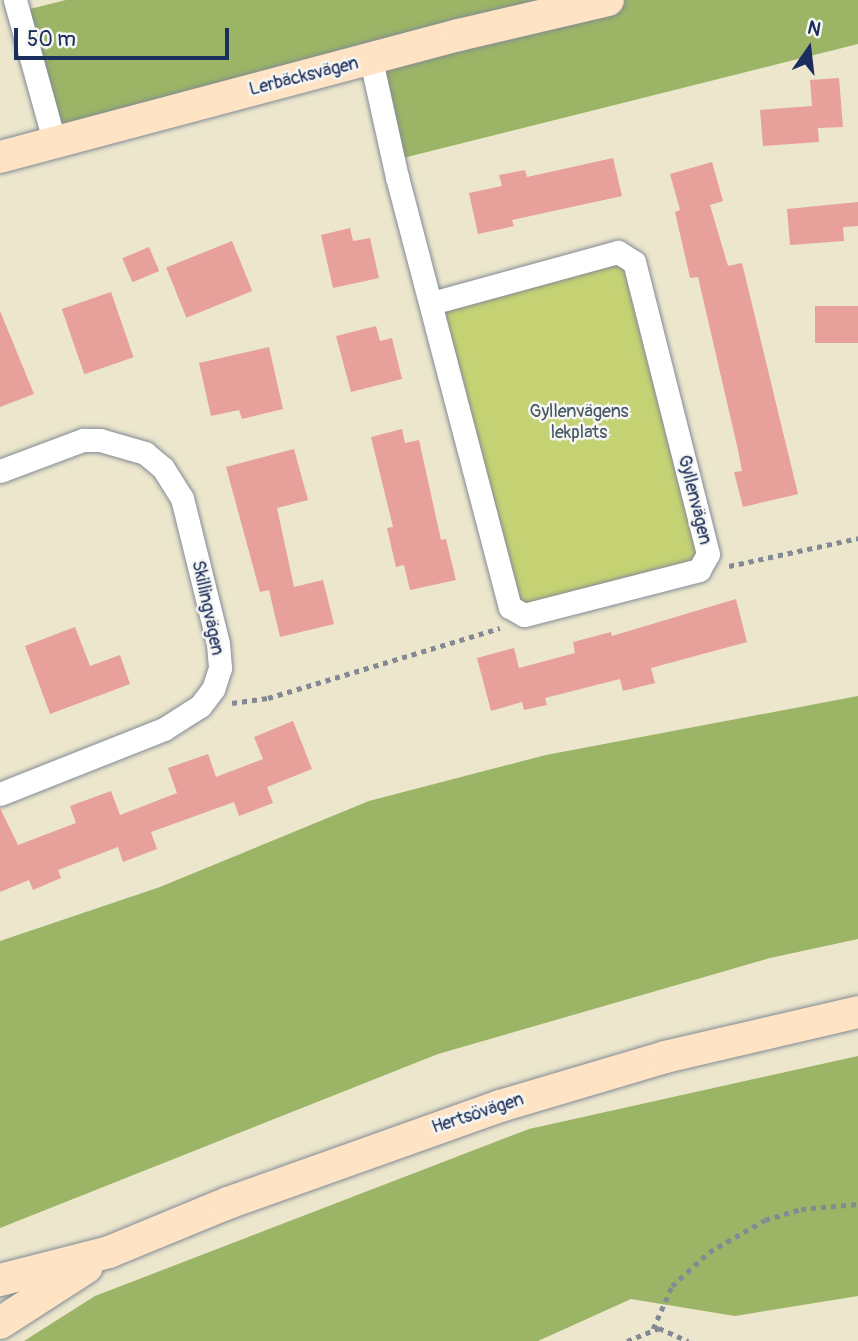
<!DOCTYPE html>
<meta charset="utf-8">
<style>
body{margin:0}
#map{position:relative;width:858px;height:1341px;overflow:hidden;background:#ebe6cc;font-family:Pangolin,sans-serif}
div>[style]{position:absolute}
.green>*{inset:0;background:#c4d274}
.forest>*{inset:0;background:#9bb466}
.building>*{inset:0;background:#e7a09a;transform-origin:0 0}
.path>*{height:4.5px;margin-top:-2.25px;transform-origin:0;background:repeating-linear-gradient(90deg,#838a95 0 5px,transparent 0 10px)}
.roads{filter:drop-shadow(0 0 2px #838a95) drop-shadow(0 0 2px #838a95)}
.street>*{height:23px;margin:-11.5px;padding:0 11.5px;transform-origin:11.5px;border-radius:11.5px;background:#fff}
.secondary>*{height:32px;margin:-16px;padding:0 16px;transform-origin:16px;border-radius:16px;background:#fee4c5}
span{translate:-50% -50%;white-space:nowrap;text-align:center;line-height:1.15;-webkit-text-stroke:5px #f6f6f2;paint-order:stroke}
.street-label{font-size:18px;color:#1b2f5e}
.park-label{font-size:18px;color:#455864}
.north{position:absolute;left:774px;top:14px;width:70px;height:70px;-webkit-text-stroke:5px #f6f6f2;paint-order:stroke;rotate:14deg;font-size:19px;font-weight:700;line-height:28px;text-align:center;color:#1b2f5e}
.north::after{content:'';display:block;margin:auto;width:24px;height:32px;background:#1b2f5e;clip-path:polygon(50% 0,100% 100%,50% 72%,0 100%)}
.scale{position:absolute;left:14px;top:28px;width:215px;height:32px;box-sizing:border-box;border:4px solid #1b2f5e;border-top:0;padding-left:9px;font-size:21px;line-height:24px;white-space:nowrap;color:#1b2f5e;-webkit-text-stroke:5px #f6f6f2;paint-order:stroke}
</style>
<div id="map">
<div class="green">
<div style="clip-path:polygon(592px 257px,633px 262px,701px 569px,525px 614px,511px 604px,434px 301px)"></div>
</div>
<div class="forest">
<div style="clip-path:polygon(66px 0,858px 0,858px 44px,395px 160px,374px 61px,53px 141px,18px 12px)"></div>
<div style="clip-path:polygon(858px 696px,858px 939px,770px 958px,438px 1054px,0 1228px,0 941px,160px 887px,369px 801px,546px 755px)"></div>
<div style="clip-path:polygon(858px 1056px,858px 1296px,735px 1316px,631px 1299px,538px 1341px,24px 1341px,95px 1296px,529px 1129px)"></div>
</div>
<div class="building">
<div style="clip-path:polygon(839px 78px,843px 127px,818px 128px,819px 142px,763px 146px,760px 110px,812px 106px,810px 80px)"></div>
<div style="clip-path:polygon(613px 158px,622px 196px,512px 220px,514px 226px,478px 234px,469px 193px,502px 186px,499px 175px,525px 170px,527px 177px)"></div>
<div style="clip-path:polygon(712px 162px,723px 201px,710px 205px,728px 266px,742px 263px,798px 494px,743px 507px,734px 472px,742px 471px,738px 450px,698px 277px,690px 278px,675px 212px,680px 210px,670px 174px)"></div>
<div style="clip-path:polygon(858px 202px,858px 226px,843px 227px,844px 241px,790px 245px,787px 209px)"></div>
<div style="clip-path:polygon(350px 228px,353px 241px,370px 238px,379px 278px,333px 288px,321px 235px)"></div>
<div style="left:232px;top:241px;width:54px;height:71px;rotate:68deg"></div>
<div style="left:149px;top:247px;width:26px;height:29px;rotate:67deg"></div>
<div style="left:111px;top:292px;width:69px;height:52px;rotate:71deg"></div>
<div style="left:858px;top:306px;width:37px;height:43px;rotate:90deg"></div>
<div style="clip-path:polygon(0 311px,34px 394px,0 407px)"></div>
<div style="clip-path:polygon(376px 326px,380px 341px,392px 338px,402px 379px,351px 392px,336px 336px)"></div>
<div style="clip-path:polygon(269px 347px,283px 409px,242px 419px,239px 410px,211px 416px,199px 363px)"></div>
<div style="clip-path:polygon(402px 429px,405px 443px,419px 440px,441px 540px,446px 539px,456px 580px,410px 590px,404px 565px,396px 567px,387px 528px,393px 527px,371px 437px)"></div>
<div style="clip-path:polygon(294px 449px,308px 500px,277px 508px,294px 587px,323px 580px,334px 624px,280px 637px,269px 590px,260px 592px,226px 467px)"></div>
<div style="clip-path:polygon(736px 599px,747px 642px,651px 668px,655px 683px,623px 691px,620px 679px,545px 698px,547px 705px,524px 710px,522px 702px,491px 711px,477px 658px,514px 648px,519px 668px,575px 653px,573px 642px,611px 632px,612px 636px)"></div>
<div style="clip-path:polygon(75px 627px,90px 666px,120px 655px,130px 684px,50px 714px,25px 646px)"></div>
<div style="clip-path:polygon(293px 721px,312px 769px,267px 787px,273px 803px,239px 816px,234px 802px,151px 832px,157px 849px,123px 862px,118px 847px,58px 870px,61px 878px,33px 890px,29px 880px,0 892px,0 808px,18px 845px,76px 823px,70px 806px,111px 791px,120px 815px,177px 793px,168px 768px,208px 754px,216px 777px,263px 759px,254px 737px)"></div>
</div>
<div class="path">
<div style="left:729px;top:566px;width:132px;rotate:-12.2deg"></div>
<div style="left:232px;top:703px;width:36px;rotate:-8deg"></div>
<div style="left:268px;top:698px;width:242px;rotate:-16.8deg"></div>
<div style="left:653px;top:1329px;width:47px;rotate:-66.2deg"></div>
<div style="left:672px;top:1286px;width:50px;rotate:-42.6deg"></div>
<div style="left:709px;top:1252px;width:64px;rotate:-29.7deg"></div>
<div style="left:765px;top:1220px;width:38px;rotate:-17deg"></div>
<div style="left:801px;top:1209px;width:57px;rotate:-5deg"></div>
<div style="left:627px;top:1341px;width:35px;rotate:-22deg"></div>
<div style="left:659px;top:1328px;width:32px;rotate:24deg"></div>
</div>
<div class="roads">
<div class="street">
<div style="left:15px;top:0;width:146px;rotate:74.5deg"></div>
<div style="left:371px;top:60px;width:120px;rotate:77.5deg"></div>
<div style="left:397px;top:177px;width:445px;rotate:75.3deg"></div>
<div style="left:510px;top:607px;width:16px;rotate:30deg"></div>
<div style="left:524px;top:615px;width:181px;rotate:-14.4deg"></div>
<div style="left:699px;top:570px;width:18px;rotate:-61deg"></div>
<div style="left:708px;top:554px;width:301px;rotate:-104.2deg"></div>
<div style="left:634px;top:262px;width:19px;rotate:-148deg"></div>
<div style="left:618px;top:252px;width:194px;rotate:164.7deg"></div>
<div style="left:0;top:471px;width:89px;rotate:-20.5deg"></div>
<div style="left:83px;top:440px;width:17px"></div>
<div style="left:100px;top:440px;width:47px;rotate:16.1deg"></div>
<div style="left:145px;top:453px;width:23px;rotate:40deg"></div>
<div style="left:163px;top:468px;width:36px;rotate:58deg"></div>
<div style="left:182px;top:498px;width:150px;rotate:76.1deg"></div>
<div style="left:218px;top:644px;width:24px;rotate:85deg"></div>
<div style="left:220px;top:668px;width:22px;rotate:108deg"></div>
<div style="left:213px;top:689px;width:21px;rotate:127deg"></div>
<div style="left:200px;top:706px;width:43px;rotate:147.4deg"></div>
<div style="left:164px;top:729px;width:176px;rotate:158.4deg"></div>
</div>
<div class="secondary">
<div style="left:0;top:157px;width:475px;rotate:-14.9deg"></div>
<div style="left:459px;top:35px;width:153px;rotate:-13.2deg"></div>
<div style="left:0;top:1280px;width:113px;rotate:-14.4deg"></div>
<div style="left:109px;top:1252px;width:129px;rotate:-22.4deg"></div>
<div style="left:228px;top:1203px;width:289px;rotate:-19.6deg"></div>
<div style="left:500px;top:1106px;width:172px;rotate:-16.5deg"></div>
<div style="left:665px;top:1057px;width:198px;rotate:-13.1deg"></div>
<div style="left:0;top:1323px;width:103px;rotate:-32.8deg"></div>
</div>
</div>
<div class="street-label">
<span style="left:304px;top:77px;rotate:-14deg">Lerbäcksvägen</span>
<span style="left:694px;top:500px;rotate:76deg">Gyllenvägen</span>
<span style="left:207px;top:608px;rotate:78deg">Skillingvägen</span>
<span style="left:478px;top:1114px;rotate:-18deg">Hertsövägen</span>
</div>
<div class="park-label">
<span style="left:579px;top:423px">Gyllenvägens<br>lekplats</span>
</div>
<div class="north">N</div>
<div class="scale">50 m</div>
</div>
